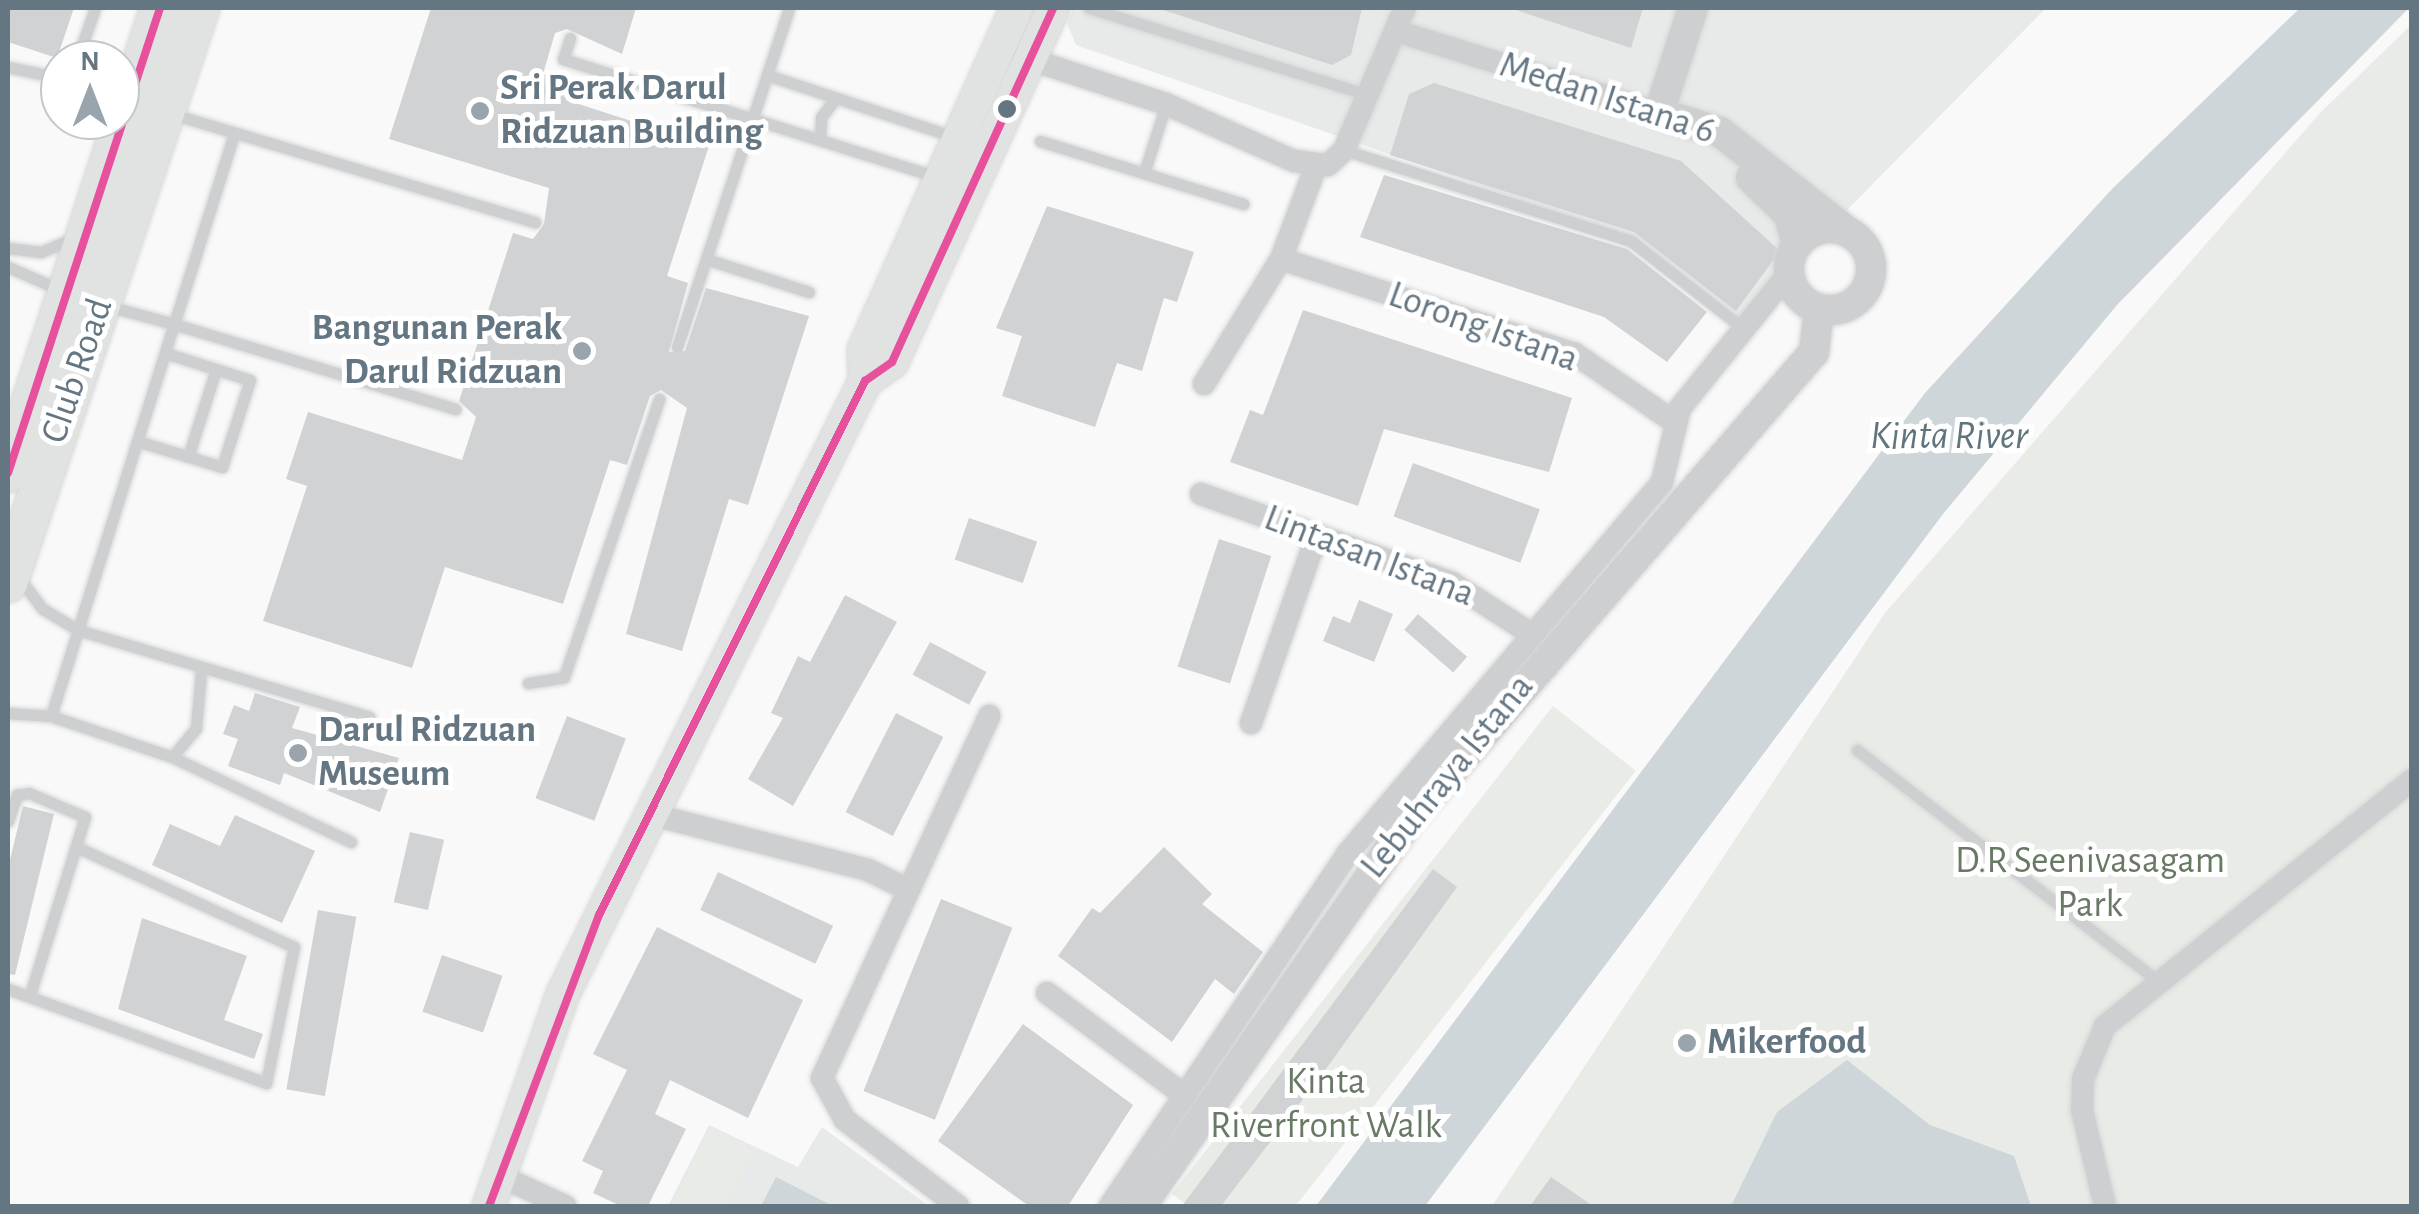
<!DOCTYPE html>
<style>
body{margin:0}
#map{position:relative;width:2419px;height:1214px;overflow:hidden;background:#f9f9f9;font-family:"Alegreya Sans",sans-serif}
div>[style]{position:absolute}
.built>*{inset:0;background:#e8e9e9}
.green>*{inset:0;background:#e8ebe6;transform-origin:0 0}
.water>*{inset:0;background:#ced6d9}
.building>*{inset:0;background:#d0d2d3;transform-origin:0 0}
.roads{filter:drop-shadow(0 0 2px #d5d6d7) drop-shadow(0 0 2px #d5d6d7)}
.service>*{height:11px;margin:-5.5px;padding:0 5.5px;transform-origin:5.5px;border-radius:5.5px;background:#cecfd0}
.minor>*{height:22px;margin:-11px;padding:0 11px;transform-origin:11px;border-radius:11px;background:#cecfd0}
.tertiary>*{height:30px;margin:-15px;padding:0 15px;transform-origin:15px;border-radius:15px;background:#cecfd0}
.tertiary>.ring{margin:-15px;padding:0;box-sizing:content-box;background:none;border:30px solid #cecfd0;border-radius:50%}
.secondary>*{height:32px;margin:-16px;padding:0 16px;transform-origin:16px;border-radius:16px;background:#e1e2e2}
.trunk>*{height:38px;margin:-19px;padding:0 19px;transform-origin:19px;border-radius:19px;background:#e1e2e2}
.bus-1>*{height:8px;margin:-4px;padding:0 4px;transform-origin:4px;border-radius:4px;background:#e6509d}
.dots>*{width:28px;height:28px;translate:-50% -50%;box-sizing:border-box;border:5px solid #fff;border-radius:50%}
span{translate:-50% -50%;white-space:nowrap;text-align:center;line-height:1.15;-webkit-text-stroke:10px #fff;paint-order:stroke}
.poi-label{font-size:38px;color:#657683;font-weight:700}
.left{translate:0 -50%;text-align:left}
.right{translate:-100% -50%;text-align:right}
.street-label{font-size:38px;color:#657683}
.park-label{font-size:38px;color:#687a64}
.water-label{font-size:40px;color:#60757c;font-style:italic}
.frame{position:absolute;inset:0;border:10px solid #657683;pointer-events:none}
.north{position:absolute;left:40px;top:40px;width:100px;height:100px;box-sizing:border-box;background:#fff;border:2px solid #c1c8cd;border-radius:50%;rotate:0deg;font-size:28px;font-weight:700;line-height:40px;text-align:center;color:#657683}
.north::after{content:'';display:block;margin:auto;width:35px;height:45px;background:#99a4ac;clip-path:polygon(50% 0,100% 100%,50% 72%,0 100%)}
</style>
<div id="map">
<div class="built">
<div style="clip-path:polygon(1073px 8px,2046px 8px,1850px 207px,1745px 331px,1633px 239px,1076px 45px,1067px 24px)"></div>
<div style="clip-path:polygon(709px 1125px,798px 1167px,822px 1127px,929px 1206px,668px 1206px)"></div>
</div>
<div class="green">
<div style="clip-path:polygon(2411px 25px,2411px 1206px,1492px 1206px,1885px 613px,2319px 114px)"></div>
<div style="left:1553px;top:706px;width:105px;height:619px;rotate:38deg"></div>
<div style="clip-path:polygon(710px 1130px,753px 1152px,725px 1206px,671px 1206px)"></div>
</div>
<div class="water">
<div style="clip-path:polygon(2300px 8px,2409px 8px,2117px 305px,1943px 514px,1425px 1206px,1316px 1206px,1925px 393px,2112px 189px)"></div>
<div style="clip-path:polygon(1847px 1060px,1930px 1125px,2014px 1156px,2031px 1206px,1731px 1206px,1777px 1112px)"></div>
<div style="clip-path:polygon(776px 1177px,833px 1206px,761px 1206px)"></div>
</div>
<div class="building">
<div style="clip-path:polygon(8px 8px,74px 8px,57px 58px,8px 42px)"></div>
<div style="clip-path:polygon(431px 8px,636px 8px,622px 54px,567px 29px,555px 33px,543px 74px,571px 83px,566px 100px,709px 146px,667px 276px,688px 283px,669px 352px,685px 351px,706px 288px,809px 316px,748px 505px,729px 499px,682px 651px,626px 634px,687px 408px,661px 390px,650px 396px,627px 465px,610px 460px,563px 604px,445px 567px,412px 668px,263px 621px,307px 486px,286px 479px,308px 412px,462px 460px,476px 417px,459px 401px,513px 233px,533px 239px,544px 224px,549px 188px,389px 139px)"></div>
<div style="clip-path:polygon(1157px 8px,1362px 8px,1351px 55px,1332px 65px)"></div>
<div style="clip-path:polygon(1510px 8px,1643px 8px,1631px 48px)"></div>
<div style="clip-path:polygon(1434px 83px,1681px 161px,1780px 251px,1736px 311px,1634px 232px,1390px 155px,1409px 94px)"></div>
<div style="clip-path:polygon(1384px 175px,1627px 249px,1707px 312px,1667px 362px,1604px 317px,1360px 237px)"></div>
<div style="clip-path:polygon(1047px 206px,1194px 252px,1177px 302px,1164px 298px,1142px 371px,1117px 363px,1095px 427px,1002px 396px,1022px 336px,996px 328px)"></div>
<div style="clip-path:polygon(1303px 310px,1572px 398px,1549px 472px,1384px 429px,1358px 506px,1230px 462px,1250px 410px,1263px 415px)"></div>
<div style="left:1413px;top:463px;width:135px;height:57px;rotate:20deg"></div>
<div style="left:969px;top:518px;width:72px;height:44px;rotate:19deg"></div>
<div style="left:1219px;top:539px;width:55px;height:134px;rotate:18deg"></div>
<div style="clip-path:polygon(845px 595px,897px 622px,793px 806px,748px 779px,783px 718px,771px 713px,798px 656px,810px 662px)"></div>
<div style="clip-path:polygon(1359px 600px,1393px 614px,1374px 662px,1323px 641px,1333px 616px,1350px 623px)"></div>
<div style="left:1418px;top:614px;width:65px;height:21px;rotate:41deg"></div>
<div style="left:930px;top:642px;width:64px;height:37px;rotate:28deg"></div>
<div style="clip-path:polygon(255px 693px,300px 707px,292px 728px,399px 758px,380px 812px,284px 773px,280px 785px,228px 766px,238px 739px,223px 734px,234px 705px,249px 711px)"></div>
<div style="left:896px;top:713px;width:53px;height:111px;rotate:27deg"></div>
<div style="left:567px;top:716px;width:63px;height:88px;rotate:21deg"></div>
<div style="clip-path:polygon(23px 806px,54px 814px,15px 975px,8px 974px,8px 868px)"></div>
<div style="clip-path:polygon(235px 815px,315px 851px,282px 923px,152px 865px,170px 824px,220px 846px)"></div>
<div style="left:410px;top:832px;width:35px;height:72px;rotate:13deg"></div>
<div style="clip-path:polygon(1164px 847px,1212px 894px,1202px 904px,1263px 952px,1234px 994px,1215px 979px,1172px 1042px,1058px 956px,1092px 908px,1100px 913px)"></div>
<div style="clip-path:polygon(1433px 869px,1457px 887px,1323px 1073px,1221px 1206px,1182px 1206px)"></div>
<div style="left:718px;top:872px;width:127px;height:42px;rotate:25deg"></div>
<div style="left:941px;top:899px;width:77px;height:207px;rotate:22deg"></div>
<div style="left:318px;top:910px;width:39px;height:182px;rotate:10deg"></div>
<div style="clip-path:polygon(142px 918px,247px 956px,224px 1020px,263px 1034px,254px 1059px,118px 1009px)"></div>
<div style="clip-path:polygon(657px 927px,803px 1000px,748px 1118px,670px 1080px,655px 1114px,686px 1129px,648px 1206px,621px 1206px,593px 1193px,603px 1171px,582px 1161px,627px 1070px,593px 1054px)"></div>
<div style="left:442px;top:955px;width:64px;height:60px;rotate:19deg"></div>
<div style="clip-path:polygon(1023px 1024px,1133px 1105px,1068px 1206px,1029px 1206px,938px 1141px)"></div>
<div style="clip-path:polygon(1551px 1177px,1593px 1206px,1530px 1206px)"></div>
</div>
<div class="roads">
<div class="service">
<div style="left:1089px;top:8px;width:293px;rotate:17.3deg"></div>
<div style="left:570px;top:38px;width:22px;rotate:108deg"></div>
<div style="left:563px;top:59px;width:393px;rotate:17.5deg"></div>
<div style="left:77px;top:60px;width:55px;rotate:-70.9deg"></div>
<div style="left:8px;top:67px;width:53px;rotate:11.9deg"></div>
<div style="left:767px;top:75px;width:201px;rotate:18.3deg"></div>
<div style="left:169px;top:113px;width:382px;rotate:16.6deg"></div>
<div style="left:234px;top:134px;width:199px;rotate:107.5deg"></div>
<div style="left:174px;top:324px;width:294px;rotate:16.8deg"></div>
<div style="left:820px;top:139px;width:22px;rotate:-87deg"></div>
<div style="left:821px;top:117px;width:24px;rotate:-52deg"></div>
<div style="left:1040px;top:141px;width:213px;rotate:17.2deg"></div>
<div style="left:1344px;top:150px;width:301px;rotate:17.6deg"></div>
<div style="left:1631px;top:241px;width:143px;rotate:37.9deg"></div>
<div style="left:1144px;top:173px;width:72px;rotate:-72.3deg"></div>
<div style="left:8px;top:248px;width:33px;rotate:7deg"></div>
<div style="left:41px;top:252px;width:36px;rotate:-23deg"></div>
<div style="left:706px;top:259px;width:108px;rotate:17.8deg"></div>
<div style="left:8px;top:267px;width:60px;rotate:23.6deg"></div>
<div style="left:677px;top:347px;width:357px;rotate:-71.7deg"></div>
<div style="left:137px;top:441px;width:89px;rotate:17deg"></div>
<div style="left:222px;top:467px;width:91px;rotate:-72.2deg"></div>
<div style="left:250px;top:380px;width:89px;rotate:-162.4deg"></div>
<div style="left:188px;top:457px;width:92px;rotate:-72.3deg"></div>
<div style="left:20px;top:579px;width:38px;rotate:53deg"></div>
<div style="left:43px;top:609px;width:41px;rotate:31deg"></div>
<div style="left:78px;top:630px;width:304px;rotate:16.6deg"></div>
<div style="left:528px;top:683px;width:36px;rotate:-9deg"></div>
<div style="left:564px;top:677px;width:294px;rotate:-71.1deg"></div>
<div style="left:8px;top:713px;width:43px;rotate:4deg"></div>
<div style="left:51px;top:716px;width:128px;rotate:18.7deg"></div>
<div style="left:172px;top:757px;width:38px;rotate:-50deg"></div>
<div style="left:196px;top:728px;width:57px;rotate:-85deg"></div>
<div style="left:51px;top:716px;width:411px;rotate:-72.6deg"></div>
<div style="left:174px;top:324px;width:73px;rotate:-164.8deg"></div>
<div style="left:1857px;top:750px;width:374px;rotate:37.5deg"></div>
<div style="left:172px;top:757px;width:198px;rotate:25.4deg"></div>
<div style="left:8px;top:821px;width:28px;rotate:-71deg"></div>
<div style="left:17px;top:795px;width:12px;rotate:-9deg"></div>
<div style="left:29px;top:793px;width:61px;rotate:23.2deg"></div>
<div style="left:85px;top:817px;width:186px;rotate:107.2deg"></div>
<div style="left:8px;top:989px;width:275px;rotate:20deg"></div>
<div style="left:266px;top:1083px;width:139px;rotate:-78.4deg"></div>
<div style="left:294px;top:947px;width:237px;rotate:-155.3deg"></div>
</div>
<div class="minor">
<div style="left:1396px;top:31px;width:275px;rotate:17.3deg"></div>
<div style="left:1020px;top:56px;width:154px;rotate:18.2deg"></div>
<div style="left:1166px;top:104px;width:140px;rotate:24deg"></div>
<div style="left:1294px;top:161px;width:34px;rotate:7deg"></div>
<div style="left:1328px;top:165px;width:22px;rotate:-43deg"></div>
<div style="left:1344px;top:150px;width:155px;rotate:-66.8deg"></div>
<div style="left:1281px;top:259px;width:309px;rotate:17.9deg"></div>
<div style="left:1575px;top:354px;width:119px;rotate:34.4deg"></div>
<div style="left:1204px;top:384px;width:147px;rotate:-58.4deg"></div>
<div style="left:1281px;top:259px;width:99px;rotate:-69.4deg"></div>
<div style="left:1201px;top:494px;width:266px;rotate:19.5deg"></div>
<div style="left:1452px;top:583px;width:93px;rotate:32.7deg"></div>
<div style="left:1251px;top:723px;width:199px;rotate:-70.7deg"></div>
<div style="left:650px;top:814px;width:225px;rotate:14.4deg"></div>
<div style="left:868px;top:870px;width:43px;rotate:26deg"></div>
<div style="left:1047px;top:993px;width:171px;rotate:36.7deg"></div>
<div style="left:500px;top:1176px;width:72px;rotate:24.8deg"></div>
<div style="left:958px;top:1206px;width:142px;rotate:-142.7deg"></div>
<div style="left:845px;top:1120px;width:48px;rotate:-118.7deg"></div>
<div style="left:822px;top:1078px;width:399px;rotate:-65.2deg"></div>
<div style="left:1110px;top:1206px;width:424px;rotate:-56deg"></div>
<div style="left:1347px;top:854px;width:487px;rotate:-49.7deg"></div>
<div style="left:1662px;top:482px;width:76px;rotate:-76.3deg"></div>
<div style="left:1680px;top:408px;width:174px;rotate:-51.1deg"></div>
<div style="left:2105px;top:1206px;width:99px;rotate:-103.5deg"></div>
<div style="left:2082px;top:1110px;width:31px;rotate:-88deg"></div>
<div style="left:2083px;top:1079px;width:57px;rotate:-67.5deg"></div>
<div style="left:2105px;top:1026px;width:393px;rotate:-38.7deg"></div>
</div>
<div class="tertiary">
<div style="left:1659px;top:113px;width:64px;rotate:17.3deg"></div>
<div style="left:1720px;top:132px;width:162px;rotate:38deg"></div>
<div style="left:1659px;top:113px;width:110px;rotate:-72.1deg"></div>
<div style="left:1751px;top:178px;width:53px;rotate:44.2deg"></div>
<div style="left:1789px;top:215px;width:30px;rotate:75deg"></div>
<div class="ring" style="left:1789px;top:228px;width:52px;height:52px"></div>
<div style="left:1141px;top:1206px;width:471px;rotate:-55.2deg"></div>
<div style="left:1410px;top:819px;width:617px;rotate:-49.14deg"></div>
<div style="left:1814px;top:352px;width:43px;rotate:-83.4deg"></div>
</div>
<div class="secondary">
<div style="left:865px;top:381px;width:33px;rotate:-35deg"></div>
<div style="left:892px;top:362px;width:389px;rotate:-65.5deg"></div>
<div style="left:489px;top:1206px;width:225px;rotate:-70.8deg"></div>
<div style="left:563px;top:994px;width:683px;rotate:-63.77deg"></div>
<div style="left:865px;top:381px;width:31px;rotate:-92deg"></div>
<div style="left:864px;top:350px;width:375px;rotate:-65.9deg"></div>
</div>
<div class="trunk">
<div style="left:8px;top:473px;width:489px;rotate:-71.9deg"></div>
<div style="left:8px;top:583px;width:606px;rotate:-71.54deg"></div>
</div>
</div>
<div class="bus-1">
<div style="left:8px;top:473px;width:489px;rotate:-71.9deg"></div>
<div style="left:489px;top:1206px;width:311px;rotate:-69.3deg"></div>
<div style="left:599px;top:915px;width:597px;rotate:-63.52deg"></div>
<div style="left:865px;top:381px;width:33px;rotate:-35deg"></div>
<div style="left:892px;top:362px;width:389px;rotate:-65.5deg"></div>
</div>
<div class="dots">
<div style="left:1007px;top:109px;background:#657683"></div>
<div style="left:480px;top:111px;background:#99a4ac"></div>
<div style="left:582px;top:351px;background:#99a4ac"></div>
<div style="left:298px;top:753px;background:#99a4ac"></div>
<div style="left:1687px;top:1043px;background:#99a4ac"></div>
</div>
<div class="poi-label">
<span class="left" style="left:500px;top:111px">Sri Perak Darul<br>Ridzuan Building</span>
<span class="right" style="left:562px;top:351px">Bangunan Perak<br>Darul Ridzuan</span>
<span class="left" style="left:318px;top:753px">Darul Ridzuan<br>Museum</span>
<span class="left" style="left:1707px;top:1043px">Mikerfood</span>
</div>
<div class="street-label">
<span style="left:1607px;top:99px;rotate:18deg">Medan Istana 6</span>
<span style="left:1483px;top:328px;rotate:20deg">Lorong Istana</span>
<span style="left:78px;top:371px;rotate:-71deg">Club Road</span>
<span style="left:1369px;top:557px;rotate:21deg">Lintasan Istana</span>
<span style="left:1448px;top:777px;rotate:-51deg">Lebuhraya Istana</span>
</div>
<div class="park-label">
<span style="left:2090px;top:884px">D.R Seenivasagam<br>Park</span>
<span style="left:1326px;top:1105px">Kinta<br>Riverfront Walk</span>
</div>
<div class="water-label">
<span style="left:1949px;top:436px">Kinta River</span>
</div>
<div class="frame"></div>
<div class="north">N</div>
</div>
